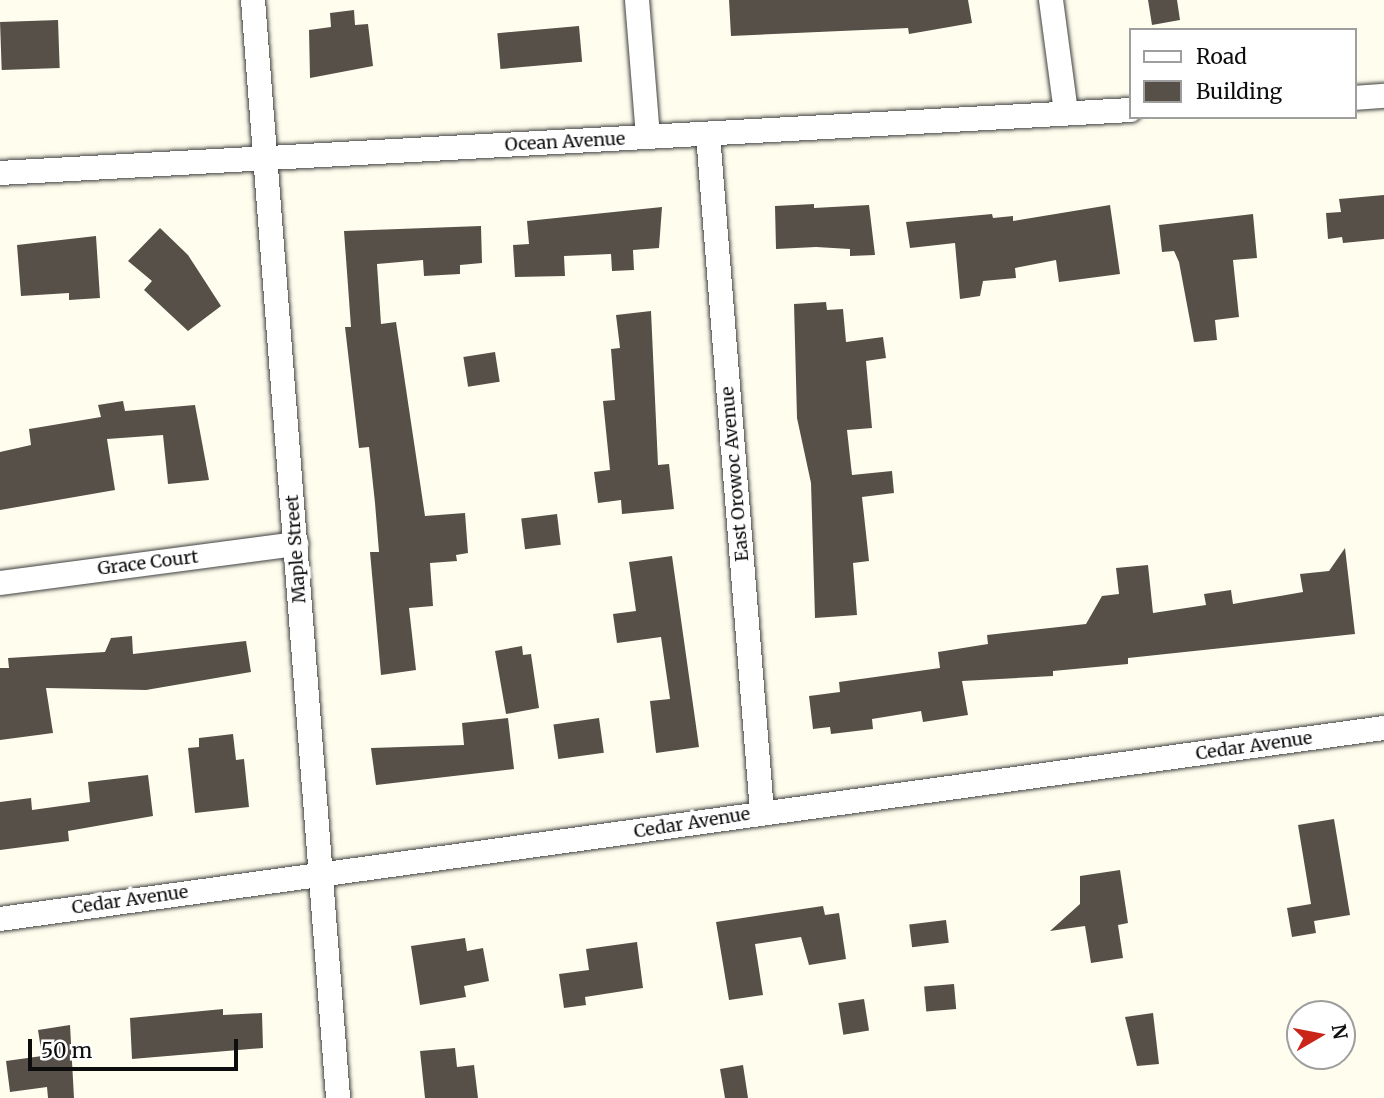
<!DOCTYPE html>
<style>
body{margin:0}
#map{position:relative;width:1384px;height:1098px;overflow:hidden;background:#fffeee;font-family:Merriweather,serif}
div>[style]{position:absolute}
.building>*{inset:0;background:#575049;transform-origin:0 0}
.roads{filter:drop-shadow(0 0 2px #404040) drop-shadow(0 0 2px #404040)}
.minor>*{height:24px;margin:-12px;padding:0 12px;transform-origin:12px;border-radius:12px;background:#fff}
span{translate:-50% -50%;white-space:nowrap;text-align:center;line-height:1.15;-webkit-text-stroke:7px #fff;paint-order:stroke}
.street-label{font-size:18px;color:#0d0d0d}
.legend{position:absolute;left:1129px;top:28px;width:228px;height:91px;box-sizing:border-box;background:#fff;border:2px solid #9e9e9e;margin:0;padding:9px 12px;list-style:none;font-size:21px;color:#0d0d0d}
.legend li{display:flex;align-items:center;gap:14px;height:35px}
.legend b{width:35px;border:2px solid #9e9e9e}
.north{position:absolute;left:1286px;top:1000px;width:70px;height:70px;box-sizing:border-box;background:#fff;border:2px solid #9e9e9e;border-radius:50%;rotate:80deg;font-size:19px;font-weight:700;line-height:28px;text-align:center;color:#0d0d0d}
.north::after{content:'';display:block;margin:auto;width:24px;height:32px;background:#ca2519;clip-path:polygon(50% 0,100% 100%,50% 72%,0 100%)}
.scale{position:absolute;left:28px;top:1039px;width:210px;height:32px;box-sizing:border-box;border:4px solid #0d0d0d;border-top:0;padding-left:9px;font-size:21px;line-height:24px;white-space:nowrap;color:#0d0d0d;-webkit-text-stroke:5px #fff;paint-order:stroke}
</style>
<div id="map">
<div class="building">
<div style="clip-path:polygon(729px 0,968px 0,972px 23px,909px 34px,908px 28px,731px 36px)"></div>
<div style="clip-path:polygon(1148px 0,1177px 0,1180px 20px,1152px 25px)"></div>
<div style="clip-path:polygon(354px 10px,355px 25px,368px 24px,373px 66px,310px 78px,309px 30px,331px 27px,330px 13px)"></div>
<div style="left:58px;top:20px;width:48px;height:58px;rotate:88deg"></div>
<div style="left:579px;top:26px;width:36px;height:82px;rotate:85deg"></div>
<div style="clip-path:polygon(1384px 195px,1384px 239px,1343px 243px,1342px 237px,1328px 239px,1326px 213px,1341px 212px,1339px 199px)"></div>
<div style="clip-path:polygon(814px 204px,814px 208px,869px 205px,875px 255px,850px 256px,850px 249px,816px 247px,776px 249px,775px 206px)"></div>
<div style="clip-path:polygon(1110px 205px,1120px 274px,1059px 282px,1056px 260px,1015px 268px,1016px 278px,983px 281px,980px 296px,960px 299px,955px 243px,910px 248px,906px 222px,992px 214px,993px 218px,1013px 216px,1013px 221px)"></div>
<div style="clip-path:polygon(662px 207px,659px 248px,633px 250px,634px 270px,612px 271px,611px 254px,564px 256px,565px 276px,515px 277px,513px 245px,529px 244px,527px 221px)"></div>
<div style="clip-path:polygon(1253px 214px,1257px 258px,1233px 260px,1239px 317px,1215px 320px,1217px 340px,1194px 342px,1179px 262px,1174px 251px,1162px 252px,1159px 225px)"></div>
<div style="clip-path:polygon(481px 226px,482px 263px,460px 265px,460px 274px,424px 276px,423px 260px,377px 264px,381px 324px,396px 322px,425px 516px,465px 513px,468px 553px,456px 555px,457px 561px,430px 563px,433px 606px,409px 608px,416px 670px,381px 675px,370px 552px,379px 552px,375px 503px,369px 447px,359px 448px,345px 327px,351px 327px,344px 231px)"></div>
<div style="clip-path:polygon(160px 228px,188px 255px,221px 306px,188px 331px,144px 290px,152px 281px,128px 261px)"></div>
<div style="clip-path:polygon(96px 236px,100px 298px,69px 300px,69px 293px,21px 296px,17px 245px)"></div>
<div style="clip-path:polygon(826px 302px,827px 310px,843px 309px,846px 342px,883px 337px,886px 358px,866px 361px,872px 428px,847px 430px,852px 475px,892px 471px,894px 493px,862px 497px,869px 561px,853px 563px,857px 615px,815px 618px,811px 483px,797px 418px,794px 304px)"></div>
<div style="clip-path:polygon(651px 311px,658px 465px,669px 464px,674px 509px,622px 514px,621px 500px,598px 503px,594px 472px,610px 470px,603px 401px,615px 400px,611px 349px,620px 348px,616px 315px)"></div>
<div style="left:495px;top:352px;width:30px;height:32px;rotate:81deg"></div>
<div style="clip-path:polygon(123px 401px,125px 411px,195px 405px,209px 480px,168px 484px,163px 435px,107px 439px,115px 490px,0 510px,0 452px,31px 445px,29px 429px,101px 417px,98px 405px)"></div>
<div style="left:557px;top:514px;width:31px;height:36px;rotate:83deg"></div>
<div style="clip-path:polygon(1345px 548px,1355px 634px,1128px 658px,1128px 664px,1053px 671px,1053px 676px,962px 681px,968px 715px,923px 722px,921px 711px,872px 719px,873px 729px,831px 734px,830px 727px,813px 729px,809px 696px,840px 692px,839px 682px,940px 668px,938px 652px,988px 644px,987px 635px,1086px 624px,1102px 596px,1119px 594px,1116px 568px,1148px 565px,1153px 613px,1206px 605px,1204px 594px,1231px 590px,1233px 604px,1303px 592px,1300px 574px,1329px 571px)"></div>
<div style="clip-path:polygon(672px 556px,699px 747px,656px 753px,650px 701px,670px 699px,661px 637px,617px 643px,613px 614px,636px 611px,629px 562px)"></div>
<div style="clip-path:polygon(132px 636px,133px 654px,246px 641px,251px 672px,146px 690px,46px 688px,53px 733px,0 740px,0 668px,9px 668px,8px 658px,105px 652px,111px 638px)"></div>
<div style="clip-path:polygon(522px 646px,523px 655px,531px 654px,539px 708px,506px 714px,495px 651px)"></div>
<div style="clip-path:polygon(508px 718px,514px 769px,376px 785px,371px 748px,464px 745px,462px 723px)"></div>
<div style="left:599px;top:718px;width:35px;height:46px;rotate:82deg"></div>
<div style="clip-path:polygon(233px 734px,236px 760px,244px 759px,249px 807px,195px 813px,188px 748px,199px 747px,199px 738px)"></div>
<div style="clip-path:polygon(148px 775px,153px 816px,68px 831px,69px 841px,0 850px,0 802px,31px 798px,32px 810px,90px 802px,88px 782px)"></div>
<div style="clip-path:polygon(1334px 819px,1350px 915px,1314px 921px,1316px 933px,1292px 937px,1287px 908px,1311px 904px,1298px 825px)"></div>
<div style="clip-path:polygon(1120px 870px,1128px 923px,1118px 925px,1123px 958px,1091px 963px,1085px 926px,1050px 931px,1080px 904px,1080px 876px)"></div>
<div style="clip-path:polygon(823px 906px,825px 915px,839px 913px,846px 959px,809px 965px,801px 937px,755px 944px,763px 995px,729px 1000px,716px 922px)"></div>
<div style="left:946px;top:920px;width:23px;height:37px;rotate:83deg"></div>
<div style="clip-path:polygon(465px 938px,467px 951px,483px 948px,489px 981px,464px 986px,466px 997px,420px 1005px,411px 946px)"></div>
<div style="clip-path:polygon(637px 942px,643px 988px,585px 997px,586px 1005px,564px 1008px,559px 974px,589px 970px,586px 949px)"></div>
<div style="left:954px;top:984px;width:25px;height:30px;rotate:85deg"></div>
<div style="left:864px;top:999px;width:32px;height:26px;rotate:81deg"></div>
<div style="clip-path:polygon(223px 1009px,223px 1015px,262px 1013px,263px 1048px,132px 1059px,130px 1018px)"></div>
<div style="clip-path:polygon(1153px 1013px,1159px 1064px,1137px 1066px,1125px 1017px)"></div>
<div style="clip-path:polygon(70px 1025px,74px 1098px,48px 1098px,47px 1087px,10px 1092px,6px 1061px,42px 1056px,38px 1030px)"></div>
<div style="clip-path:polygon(455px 1048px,457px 1067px,474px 1065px,478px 1098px,425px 1098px,420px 1051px)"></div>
<div style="clip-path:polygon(743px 1065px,748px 1098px,725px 1098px,720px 1069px)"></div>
</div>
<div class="roads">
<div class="minor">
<div style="left:253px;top:0;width:1101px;rotate:85.57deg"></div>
<div style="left:637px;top:0;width:137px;rotate:85.4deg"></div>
<div style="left:1051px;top:0;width:114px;rotate:82.4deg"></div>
<div style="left:1354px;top:98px;width:30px;rotate:-4deg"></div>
<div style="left:708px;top:135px;width:679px;rotate:85.44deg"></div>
<div style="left:0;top:173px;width:1132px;rotate:-3.19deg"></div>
<div style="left:0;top:583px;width:299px;rotate:-7.5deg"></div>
<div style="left:0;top:919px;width:1397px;rotate:-7.86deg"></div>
</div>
</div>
<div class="street-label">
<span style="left:565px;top:142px;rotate:-3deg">Ocean Avenue</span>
<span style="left:735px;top:474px;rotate:-95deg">East Orowoc Avenue</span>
<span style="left:296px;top:549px;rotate:-94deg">Maple Street</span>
<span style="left:148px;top:563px;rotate:-7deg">Grace Court</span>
<span style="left:1254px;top:746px;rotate:-8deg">Cedar Avenue</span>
<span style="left:692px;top:823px;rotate:-9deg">Cedar Avenue</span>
<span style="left:130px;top:900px;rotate:-8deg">Cedar Avenue</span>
</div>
<ul class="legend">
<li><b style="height:9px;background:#fff"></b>Road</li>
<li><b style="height:19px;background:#575049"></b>Building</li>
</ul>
<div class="north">N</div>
<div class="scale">50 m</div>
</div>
